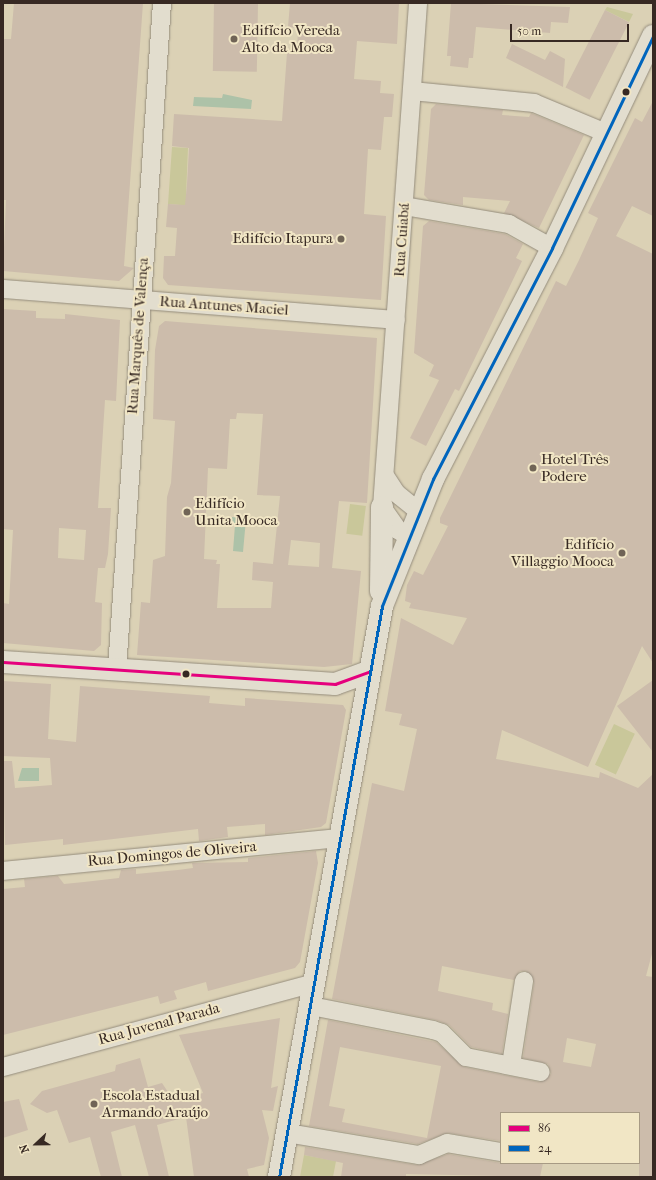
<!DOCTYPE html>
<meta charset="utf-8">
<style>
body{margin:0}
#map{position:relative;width:656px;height:1180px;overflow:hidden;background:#dbd1b5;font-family:"IM FELL French Canon",serif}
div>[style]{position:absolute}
.green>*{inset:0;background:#c9c79a;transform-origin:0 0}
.water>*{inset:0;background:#adc2a8}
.building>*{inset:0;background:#ccbcab;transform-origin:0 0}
.roads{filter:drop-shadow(0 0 1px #948c7c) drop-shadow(0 0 1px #948c7c)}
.minor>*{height:18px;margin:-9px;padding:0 9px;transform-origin:9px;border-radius:9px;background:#e2ddce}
.tertiary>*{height:22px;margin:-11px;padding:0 11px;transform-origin:11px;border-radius:11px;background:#e2ddce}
.bus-1>*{height:3px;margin:-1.5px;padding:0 1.5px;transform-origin:1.5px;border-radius:1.5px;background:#e5007d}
.bus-2>*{height:3px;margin:-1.5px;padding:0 1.5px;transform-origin:1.5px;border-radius:1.5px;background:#0065bd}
.dots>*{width:11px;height:11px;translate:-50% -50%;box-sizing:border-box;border:2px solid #f1e6c5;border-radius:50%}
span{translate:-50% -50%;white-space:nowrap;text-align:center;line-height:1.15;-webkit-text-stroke:4px #f1e6c5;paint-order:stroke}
.poi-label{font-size:15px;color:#372923}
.left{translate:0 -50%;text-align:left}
.right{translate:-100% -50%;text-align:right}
.street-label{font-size:15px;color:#372923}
.frame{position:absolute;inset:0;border:4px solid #372923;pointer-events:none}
.legend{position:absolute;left:500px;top:1112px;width:140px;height:52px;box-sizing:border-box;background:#f1e6c5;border:1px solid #a79a84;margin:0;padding:5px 7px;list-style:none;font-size:12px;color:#372923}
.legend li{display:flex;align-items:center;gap:8px;height:20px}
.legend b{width:20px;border:1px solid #a79a84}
.north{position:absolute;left:16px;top:1124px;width:40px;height:40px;-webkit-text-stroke:3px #f1e6c5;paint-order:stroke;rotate:248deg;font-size:11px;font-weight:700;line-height:16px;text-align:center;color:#372923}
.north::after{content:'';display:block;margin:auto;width:14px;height:18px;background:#372923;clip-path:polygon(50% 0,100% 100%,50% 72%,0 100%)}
.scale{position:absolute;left:510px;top:24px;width:119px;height:18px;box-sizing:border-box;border:2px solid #372923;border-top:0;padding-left:5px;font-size:12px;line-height:14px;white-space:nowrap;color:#372923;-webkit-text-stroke:3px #f1e6c5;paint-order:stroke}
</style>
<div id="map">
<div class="green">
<div style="clip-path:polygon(607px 7px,633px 14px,629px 22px,605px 10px)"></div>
<div style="clip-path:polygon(172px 147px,188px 148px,186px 196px,194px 206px,168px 204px)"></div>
<div style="left:350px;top:504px;width:16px;height:30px;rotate:7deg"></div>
<div style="left:614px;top:724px;width:23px;height:45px;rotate:25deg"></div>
<div style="clip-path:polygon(304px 1155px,336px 1161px,333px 1177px,300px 1177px)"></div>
</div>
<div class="water">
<div style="clip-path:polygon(223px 94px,252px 100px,251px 109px,193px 106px,194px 97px,222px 98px)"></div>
<div style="clip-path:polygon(232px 517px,246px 519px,243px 552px,233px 551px,235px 525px,231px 525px)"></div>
<div style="clip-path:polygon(22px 768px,39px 768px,39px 781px,18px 781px)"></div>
</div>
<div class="building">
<div style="clip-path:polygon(14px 3px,143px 3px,124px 266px,134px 268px,119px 281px,3px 271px,6px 200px,3px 200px,3px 39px,11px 39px)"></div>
<div style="left:214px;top:3px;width:44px;height:68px;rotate:1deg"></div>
<div style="clip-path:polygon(290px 3px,399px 3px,397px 44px,357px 41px,354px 79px,381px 81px,380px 93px,394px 94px,392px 117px,384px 117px,381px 150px,368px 149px,364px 214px,386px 216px,381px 300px,168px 285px,163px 278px,164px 256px,175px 256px,177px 228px,166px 227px,168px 204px,185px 205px,187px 184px,189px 148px,172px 146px,174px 114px,282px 121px,287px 53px,297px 54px,298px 28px,288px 27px)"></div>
<div style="clip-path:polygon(451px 3px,570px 7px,568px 23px,551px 22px,550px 33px,476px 27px,473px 58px,469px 58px,468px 68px,450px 66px,451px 56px,447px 56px)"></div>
<div style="left:605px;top:10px;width:27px;height:87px;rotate:27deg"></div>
<div style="clip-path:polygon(512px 44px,545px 60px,550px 51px,565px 59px,563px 87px,506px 58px)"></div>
<div style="clip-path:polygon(evenodd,653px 101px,653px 216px,632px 206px,616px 236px,653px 254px,653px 663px,642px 646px,588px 767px,502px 730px,496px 759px,599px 778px,600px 772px,638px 788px,653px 774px,653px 950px,646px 976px,653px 977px,653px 1177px,639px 1177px,639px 1113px,501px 1113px,501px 1141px,448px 1133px,418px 1144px,309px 1126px,328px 1020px,436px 1042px,464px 1067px,539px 1082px,551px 1074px,548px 1064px,523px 1058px,534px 983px,526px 971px,520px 971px,514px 980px,442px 966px,438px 991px,493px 1003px,492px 1010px,508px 1014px,502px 1054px,471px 1047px,449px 1025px,436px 1020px,332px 999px,372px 783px,404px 791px,417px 729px,399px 725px,402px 714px,385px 711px,401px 618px,453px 645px,467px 618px,409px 608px,411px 603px,405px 601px,407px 585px,414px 571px,423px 575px,448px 526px,440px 523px,440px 518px,556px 281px,566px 286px,579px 260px,598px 218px,588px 213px,635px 118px,642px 122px,653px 101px,567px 1038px,596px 1044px,591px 1067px,563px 1062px,567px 1038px,653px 101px,340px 1047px,441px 1066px,427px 1138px,342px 1122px,345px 1109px,329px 1106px,340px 1047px)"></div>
<div style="clip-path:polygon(436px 104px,503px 110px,502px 115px,529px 117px,531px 113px,584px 135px,539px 228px,504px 213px,510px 201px,463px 197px,463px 205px,429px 200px,424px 195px,431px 109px)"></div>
<div style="clip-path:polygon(429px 221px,505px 234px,523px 244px,516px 258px,522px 261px,509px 288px,459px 391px,455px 389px,426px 446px,410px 438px,439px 380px,429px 376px,434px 365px,414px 353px,423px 226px)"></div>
<div style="clip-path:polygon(evenodd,3px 309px,36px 311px,36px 318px,65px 319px,65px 314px,120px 320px,116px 401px,105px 400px,98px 508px,111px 508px,108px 554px,105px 568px,98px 568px,95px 602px,102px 603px,101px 645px,94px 651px,3px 643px,3px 603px,9px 604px,13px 530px,3px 529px,3px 309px,59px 528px,86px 530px,84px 560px,58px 558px,59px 528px)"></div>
<div style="clip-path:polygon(evenodd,165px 321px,377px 338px,367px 503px,339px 501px,332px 568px,361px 571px,352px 664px,324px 667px,137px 655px,141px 602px,150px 603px,153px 560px,165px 556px,167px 497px,171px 483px,175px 421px,153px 419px,155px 350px,159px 326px,165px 321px,237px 413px,263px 414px,257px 495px,280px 496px,273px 564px,253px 562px,252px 580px,273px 582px,271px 608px,217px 608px,220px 564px,216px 564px,217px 560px,204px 559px,208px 468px,227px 469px,230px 419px,236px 419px,237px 413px,165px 321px,291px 540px,320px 543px,319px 567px,288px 565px,291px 540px)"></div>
<div style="clip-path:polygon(653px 680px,653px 752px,617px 706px)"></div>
<div style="clip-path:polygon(3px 681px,51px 684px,48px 739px,76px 742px,80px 686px,210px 696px,209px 703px,245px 706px,245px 698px,343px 705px,346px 710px,326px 823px,321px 827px,265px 835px,265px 824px,227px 827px,228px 837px,199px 841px,198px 829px,63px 845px,63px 839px,5px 845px,3px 761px,12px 761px,15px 788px,52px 785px,50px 758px,3px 756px)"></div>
<div style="clip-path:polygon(316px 851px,318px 863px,300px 962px,295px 968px,208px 991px,206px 982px,174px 991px,177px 999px,160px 1004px,158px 996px,3px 1035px,3px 889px,25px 887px,24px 879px,58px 876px,64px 884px,84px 882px,119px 878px,121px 870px,136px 869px,136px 874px,178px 870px,193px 868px,192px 863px,248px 862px,248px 858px)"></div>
<div style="clip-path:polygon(280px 1018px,271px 1088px,278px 1086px,273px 1111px,262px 1110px,269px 1138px,264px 1165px,247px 1169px,249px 1177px,194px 1177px,186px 1117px,157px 1125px,169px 1177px,149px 1177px,135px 1125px,111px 1132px,122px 1177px,101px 1177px,90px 1137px,69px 1143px,57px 1110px,47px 1113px,30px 1104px,42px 1091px,115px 1071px,116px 1065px,140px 1058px,148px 1087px,162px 1083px,174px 1101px,203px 1093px,179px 1035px)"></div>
<div style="clip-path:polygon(19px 1099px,28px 1130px,3px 1138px,3px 1102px)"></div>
<div style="clip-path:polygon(305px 1147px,417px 1165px,448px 1154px,501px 1163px,543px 1163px,540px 1177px,406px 1174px,406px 1177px,341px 1177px,343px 1163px,304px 1155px)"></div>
</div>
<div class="roads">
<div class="minor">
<div style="left:412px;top:91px;width:123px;rotate:5.6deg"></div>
<div style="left:534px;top:103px;width:78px;rotate:22.6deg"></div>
<div style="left:404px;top:206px;width:107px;rotate:9.7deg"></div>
<div style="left:509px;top:224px;width:49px;rotate:29.2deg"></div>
<div style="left:3px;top:289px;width:394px;rotate:4.5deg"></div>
<div style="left:385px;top:476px;width:20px;rotate:57deg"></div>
<div style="left:396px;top:493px;width:28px;rotate:39deg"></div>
<div style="left:407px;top:536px;width:11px;rotate:-146deg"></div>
<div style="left:398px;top:530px;width:28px;rotate:-125deg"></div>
<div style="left:382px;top:507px;width:505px;rotate:-85.91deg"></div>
<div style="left:117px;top:670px;width:669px;rotate:-86.14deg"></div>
<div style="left:3px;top:871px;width:339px;rotate:-5.6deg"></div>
<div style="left:311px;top:1006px;width:124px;rotate:11.1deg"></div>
<div style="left:433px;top:1030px;width:9px;rotate:18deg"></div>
<div style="left:442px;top:1033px;width:34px;rotate:45deg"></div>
<div style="left:466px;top:1057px;width:76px;rotate:11.3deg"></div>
<div style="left:511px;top:1065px;width:85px;rotate:-81.2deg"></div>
<div style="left:3px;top:1067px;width:323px;rotate:-15.1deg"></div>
<div style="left:287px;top:1133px;width:134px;rotate:9.5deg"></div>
<div style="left:419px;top:1155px;width:30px;rotate:-23deg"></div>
<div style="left:447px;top:1143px;width:55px;rotate:9.5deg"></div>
</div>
<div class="tertiary">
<div style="left:381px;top:591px;width:84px;rotate:-89.3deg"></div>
<div style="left:3px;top:662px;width:333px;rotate:3.8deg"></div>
<div style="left:335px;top:684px;width:37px;rotate:-20deg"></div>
<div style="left:279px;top:1177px;width:580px;rotate:-79.77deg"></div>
<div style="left:382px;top:606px;width:137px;rotate:-68.1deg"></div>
<div style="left:433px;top:479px;width:260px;rotate:-62.7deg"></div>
<div style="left:552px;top:248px;width:235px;rotate:-64.5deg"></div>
</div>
</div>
<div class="bus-1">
<div style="left:3px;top:662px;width:333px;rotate:3.8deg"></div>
<div style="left:335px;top:684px;width:37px;rotate:-20deg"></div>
</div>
<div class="bus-2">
<div style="left:279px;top:1177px;width:580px;rotate:-79.77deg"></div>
<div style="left:382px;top:606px;width:137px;rotate:-68.1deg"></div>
<div style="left:433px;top:479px;width:260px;rotate:-62.7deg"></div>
<div style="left:552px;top:248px;width:235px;rotate:-64.5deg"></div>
</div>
<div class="dots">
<div style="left:234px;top:39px;background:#706456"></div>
<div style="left:626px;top:92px;background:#372923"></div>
<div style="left:341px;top:239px;background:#706456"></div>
<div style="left:533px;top:468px;background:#706456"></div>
<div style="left:187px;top:512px;background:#706456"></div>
<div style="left:622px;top:553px;background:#706456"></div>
<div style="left:186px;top:674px;background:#372923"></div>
<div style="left:94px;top:1104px;background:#706456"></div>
</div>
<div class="poi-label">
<span class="left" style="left:242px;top:39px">Edifício Vereda<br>Alto da Mooca</span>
<span class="right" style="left:333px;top:239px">Edifício Itapura</span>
<span class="left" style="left:541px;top:468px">Hotel Três<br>Podere</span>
<span class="left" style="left:195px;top:512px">Edifício<br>Unita Mooca</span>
<span class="right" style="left:614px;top:553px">Edifício<br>Villaggio Mooca</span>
<span class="left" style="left:102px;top:1104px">Escola Estadual<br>Armando Araújo</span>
</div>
<div class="street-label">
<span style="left:402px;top:240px;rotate:-86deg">Rua Cuiabá</span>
<span style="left:224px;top:306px;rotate:4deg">Rua Antunes Maciel</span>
<span style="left:138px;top:336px;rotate:-86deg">Rua Marquês de Valença</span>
<span style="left:172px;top:854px;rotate:-5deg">Rua Domingos de Oliveira</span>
<span style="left:159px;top:1024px;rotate:-15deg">Rua Juvenal Parada</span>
</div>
<div class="frame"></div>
<ul class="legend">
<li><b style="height:5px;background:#e5007d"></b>86</li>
<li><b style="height:5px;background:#0065bd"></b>24</li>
</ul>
<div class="north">N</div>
<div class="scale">50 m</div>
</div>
